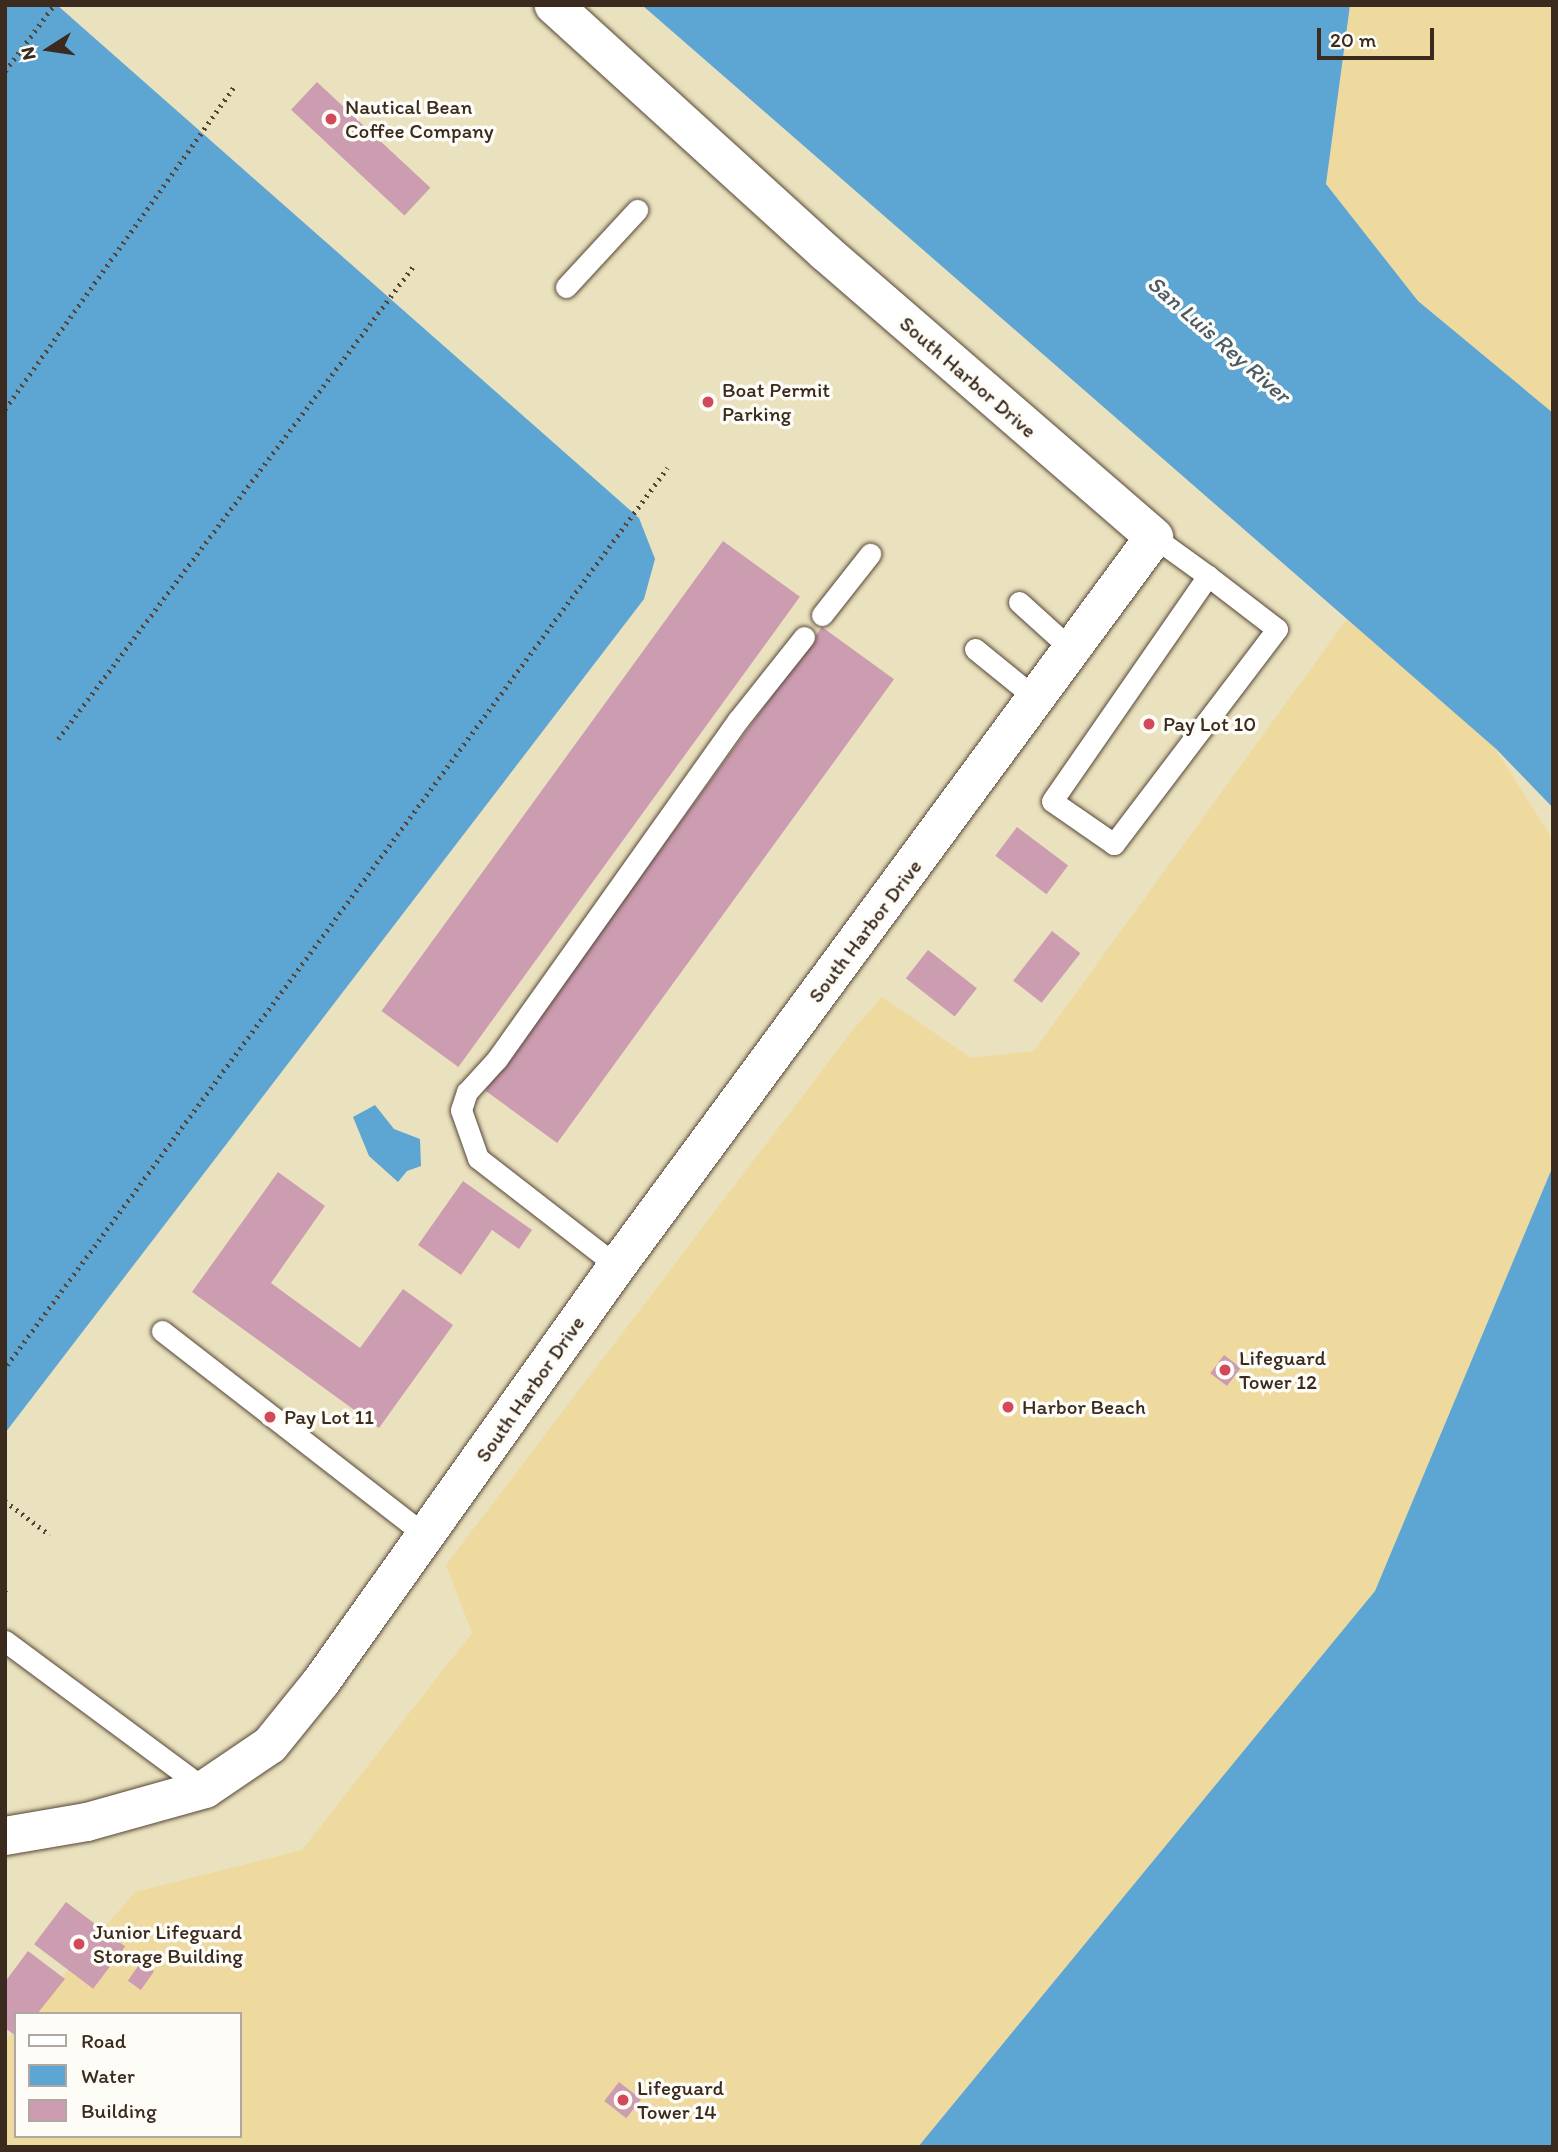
<!DOCTYPE html>
<style>
body{margin:0}
#map{position:relative;width:1558px;height:2152px;overflow:hidden;background:#eae1be;font-family:Itim,sans-serif}
div>[style]{position:absolute}
.sand>*{inset:0;background:#eeda9e}
.water>*{inset:0;background:#5da5d3}
.pier>*{inset:0;background:#eae1be}
.building>*{inset:0;background:#cc9cb1;transform-origin:0 0}
.path>*{height:4.5px;margin-top:-2.25px;transform-origin:0;background:repeating-linear-gradient(90deg,#554536 0 2px,transparent 0 7px)}
.roads{filter:drop-shadow(0 0 2px #554536) drop-shadow(0 0 2px #554536)}
.service>*{height:21px;margin:-10.5px;padding:0 10.5px;transform-origin:10.5px;border-radius:10.5px;background:#fff}
.tertiary>*{height:38px;margin:-19px;padding:0 19px;transform-origin:19px;border-radius:19px;background:#fff}
.dots>*{width:19px;height:19px;translate:-50% -50%;box-sizing:border-box;border:4px solid #fdfcf7;border-radius:50%}
span{translate:-50% -50%;white-space:nowrap;text-align:center;line-height:1.15;-webkit-text-stroke:7px #fdfcf7;paint-order:stroke}
.poi-label{font-size:21px;color:#3b2a1e}
.left{translate:0 -50%;text-align:left}
.street-label{font-size:21px;color:#3b2a1e}
.water-label{font-size:23px;color:#495b66;font-style:italic}
.frame{position:absolute;inset:0;border:7px solid #3b2a1e;pointer-events:none}
.legend{position:absolute;left:14px;top:2012px;width:228px;height:126px;box-sizing:border-box;background:#fdfcf7;border:2px solid #afa8a0;margin:0;padding:9px 12px;list-style:none;font-size:21px;color:#3b2a1e}
.legend li{display:flex;align-items:center;gap:14px;height:35px}
.legend b{width:35px;border:2px solid #afa8a0}
.north{position:absolute;left:14px;top:14px;width:70px;height:70px;-webkit-text-stroke:5px #fdfcf7;paint-order:stroke;rotate:258deg;font-size:19px;font-weight:700;line-height:28px;text-align:center;color:#3b2a1e}
.north::after{content:'';display:block;margin:auto;width:24px;height:32px;background:#3b2a1e;clip-path:polygon(50% 0,100% 100%,50% 72%,0 100%)}
.scale{position:absolute;left:1317px;top:28px;width:117px;height:32px;box-sizing:border-box;border:4px solid #3b2a1e;border-top:0;padding-left:9px;font-size:21px;line-height:24px;white-space:nowrap;color:#3b2a1e;-webkit-text-stroke:5px #fdfcf7;paint-order:stroke}
</style>
<div id="map">
<div class="sand">
<div style="clip-path:polygon(1350px 5px,1553px 5px,1553px 413px,1418px 301px,1326px 184px)"></div>
<div style="clip-path:polygon(1347px 619px,1495px 748px,1553px 840px,1553px 1166px,1375px 1591px,918px 2147px,5px 2147px,5px 2042px,16px 2030px,16px 2136px,240px 2136px,240px 2014px,30px 2014px,135px 1892px,302px 1850px,472px 1633px,446px 1565px,852px 1031px,882px 997px,971px 1058px,1034px 1051px)"></div>
</div>
<div class="water">
<div style="clip-path:polygon(5px 5px,57px 5px,639px 518px,655px 559px,644px 599px,5px 1433px)"></div>
<div style="clip-path:polygon(642px 5px,1350px 5px,1326px 184px,1418px 301px,1553px 413px,1553px 808px,1495px 748px)"></div>
<div style="clip-path:polygon(375px 1105px,394px 1129px,420px 1139px,421px 1166px,407px 1171px,398px 1182px,369px 1156px,353px 1117px)"></div>
<div style="clip-path:polygon(1553px 1166px,1553px 2147px,918px 2147px,1375px 1591px)"></div>
</div>
<div class="pier">
<div style="clip-path:polygon(1495px 748px,1553px 808px,1553px 811px,1502px 760px)"></div>
</div>
<div class="building">
<div style="left:317px;top:82px;width:155px;height:38px;rotate:43deg"></div>
<div style="left:723px;top:541px;width:95px;height:581px;rotate:36deg"></div>
<div style="left:822px;top:627px;width:89px;height:573px;rotate:36deg"></div>
<div style="left:1017px;top:827px;width:64px;height:36px;rotate:37deg"></div>
<div style="left:1052px;top:931px;width:36px;height:63px;rotate:38deg"></div>
<div style="left:928px;top:950px;width:62px;height:36px;rotate:38deg"></div>
<div style="clip-path:polygon(278px 1172px,325px 1206px,271px 1283px,360px 1348px,403px 1289px,453px 1325px,379px 1428px,192px 1292px)"></div>
<div style="clip-path:polygon(463px 1181px,532px 1230px,519px 1249px,492px 1230px,461px 1275px,418px 1245px)"></div>
<div style="left:1224px;top:1355px;width:21px;height:23px;rotate:37deg"></div>
<div style="left:66px;top:1902px;width:74px;height:53px;rotate:37deg"></div>
<div style="clip-path:polygon(28px 1951px,65px 1979px,37px 2014px,16px 2014px,16px 2036px,5px 2028px,5px 1982px)"></div>
<div style="left:141px;top:1962px;width:16px;height:23px;rotate:35deg"></div>
<div style="left:619px;top:2082px;width:28px;height:24px;rotate:38deg"></div>
</div>
<div class="path">
<div style="left:5px;top:71px;width:82px;rotate:-53.4deg"></div>
<div style="left:5px;top:409px;width:397px;rotate:-54.6deg"></div>
<div style="left:58px;top:739px;width:594px;rotate:-53.07deg"></div>
<div style="left:7px;top:1365px;width:1114px;rotate:-53.65deg"></div>
<div style="left:5px;top:1501px;width:56px;rotate:37.1deg"></div>
<div style="left:5px;top:1592px;width:4px;rotate:34deg"></div>
</div>
<div class="roads">
<div class="service">
<div style="left:566px;top:287px;width:105px;rotate:-47.3deg"></div>
<div style="left:1154px;top:537px;width:67px;rotate:35.8deg"></div>
<div style="left:1208px;top:576px;width:87px;rotate:37.5deg"></div>
<div style="left:1277px;top:629px;width:270px;rotate:127.2deg"></div>
<div style="left:1114px;top:844px;width:75px;rotate:-145.3deg"></div>
<div style="left:1052px;top:801px;width:274px;rotate:-55.3deg"></div>
<div style="left:1019px;top:602px;width:70px;rotate:42.1deg"></div>
<div style="left:822px;top:615px;width:78px;rotate:-51.8deg"></div>
<div style="left:975px;top:649px;width:76px;rotate:39.1deg"></div>
<div style="left:617px;top:1266px;width:176px;rotate:-142.2deg"></div>
<div style="left:478px;top:1158px;width:51px;rotate:-109.5deg"></div>
<div style="left:461px;top:1110px;width:19px;rotate:-72deg"></div>
<div style="left:467px;top:1092px;width:45px;rotate:-47.7deg"></div>
<div style="left:497px;top:1059px;width:416px;rotate:-54.6deg"></div>
<div style="left:738px;top:720px;width:106px;rotate:-51.5deg"></div>
<div style="left:162px;top:1331px;width:333px;rotate:37.8deg"></div>
<div style="left:5px;top:1641px;width:249px;rotate:36.5deg"></div>
</div>
<div class="tertiary">
<div style="left:5px;top:1836px;width:83px;rotate:-9.7deg"></div>
<div style="left:87px;top:1822px;width:123px;rotate:-15.6deg"></div>
<div style="left:205px;top:1789px;width:78px;rotate:-34.1deg"></div>
<div style="left:270px;top:1745px;width:81px;rotate:-51deg"></div>
<div style="left:321px;top:1682px;width:511px;rotate:-54.57deg"></div>
<div style="left:617px;top:1266px;width:905px;rotate:-53.62deg"></div>
<div style="left:1154px;top:537px;width:435px;rotate:-139.1deg"></div>
<div style="left:825px;top:252px;width:367px;rotate:-137.7deg"></div>
</div>
</div>
<div class="dots">
<div style="left:331px;top:119px;background:#d1495b"></div>
<div style="left:708px;top:402px;background:#d1495b"></div>
<div style="left:1149px;top:724px;background:#d1495b"></div>
<div style="left:1225px;top:1370px;background:#d1495b"></div>
<div style="left:1008px;top:1407px;background:#d1495b"></div>
<div style="left:270px;top:1417px;background:#d1495b"></div>
<div style="left:79px;top:1944px;background:#d1495b"></div>
<div style="left:623px;top:2100px;background:#d1495b"></div>
</div>
<div class="poi-label">
<span class="left" style="left:345px;top:119px">Nautical Bean<br>Coffee Company</span>
<span class="left" style="left:722px;top:402px">Boat Permit<br>Parking</span>
<span class="left" style="left:1163px;top:724px">Pay Lot 10</span>
<span class="left" style="left:1239px;top:1370px">Lifeguard<br>Tower 12</span>
<span class="left" style="left:1022px;top:1407px">Harbor Beach</span>
<span class="left" style="left:284px;top:1417px">Pay Lot 11</span>
<span class="left" style="left:93px;top:1944px">Junior Lifeguard<br>Storage Building</span>
<span class="left" style="left:637px;top:2100px">Lifeguard<br>Tower 14</span>
</div>
<div class="street-label">
<span style="left:968px;top:377px;rotate:41deg">South Harbor Drive</span>
<span style="left:865px;top:931px;rotate:-53deg">South Harbor Drive</span>
<span style="left:530px;top:1389px;rotate:-55deg">South Harbor Drive</span>
</div>
<div class="water-label">
<span style="left:1219px;top:339px;rotate:41deg">San Luis Rey River</span>
</div>
<div class="frame"></div>
<ul class="legend">
<li><b style="height:9px;background:#fff"></b>Road</li>
<li><b style="height:19px;background:#5da5d3"></b>Water</li>
<li><b style="height:19px;background:#cc9cb1"></b>Building</li>
</ul>
<div class="north">N</div>
<div class="scale">20 m</div>
</div>
